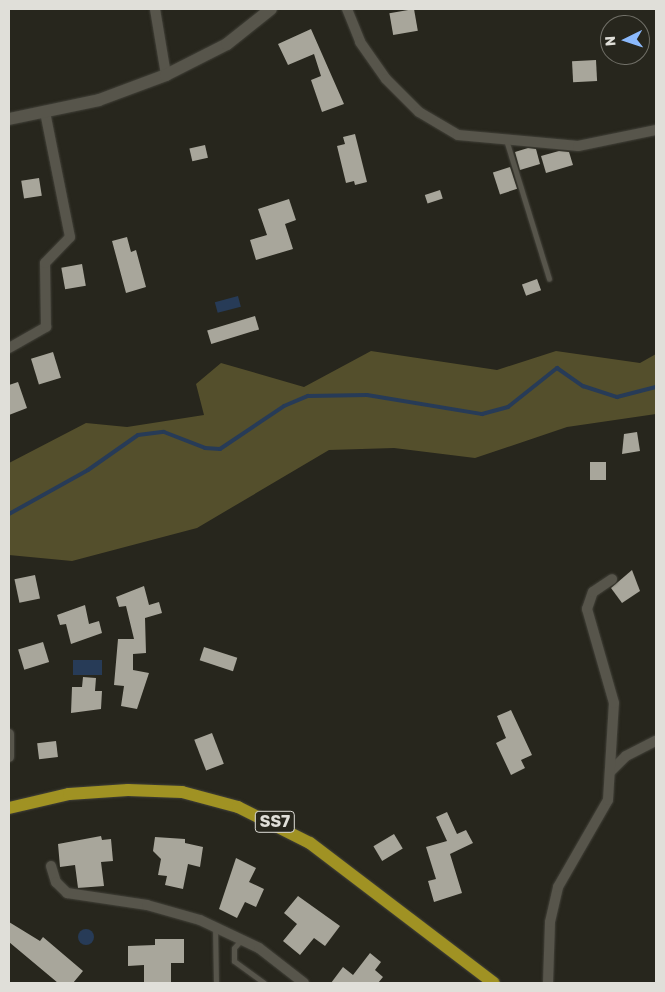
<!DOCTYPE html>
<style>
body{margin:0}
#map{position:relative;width:665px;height:992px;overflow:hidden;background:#27261d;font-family:Rubik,sans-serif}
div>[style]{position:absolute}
.green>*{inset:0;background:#544f2c}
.water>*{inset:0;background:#273b57;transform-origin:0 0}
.round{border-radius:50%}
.stream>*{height:4px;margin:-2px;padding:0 2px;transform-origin:2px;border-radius:2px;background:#273b57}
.building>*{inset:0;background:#a8a69b;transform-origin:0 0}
.roads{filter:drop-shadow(0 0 1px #424139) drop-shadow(0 0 1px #424139)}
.service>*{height:5px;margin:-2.5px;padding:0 2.5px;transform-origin:2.5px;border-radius:2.5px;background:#57554b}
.minor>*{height:10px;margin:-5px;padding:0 5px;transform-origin:5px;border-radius:5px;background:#57554b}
.tertiary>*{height:12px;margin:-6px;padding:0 6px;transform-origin:6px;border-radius:6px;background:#57554b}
.primary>*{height:12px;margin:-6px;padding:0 6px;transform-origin:6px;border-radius:6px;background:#a09223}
span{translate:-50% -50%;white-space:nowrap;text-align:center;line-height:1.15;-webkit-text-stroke:5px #27261d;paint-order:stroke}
.shield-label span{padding:1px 4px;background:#27261d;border:1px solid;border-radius:4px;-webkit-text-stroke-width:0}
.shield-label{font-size:16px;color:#e0dfd9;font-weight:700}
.frame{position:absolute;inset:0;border:10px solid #e0dfd9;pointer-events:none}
.north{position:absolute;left:600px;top:15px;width:50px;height:50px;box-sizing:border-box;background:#27261d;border:1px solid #717068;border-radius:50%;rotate:266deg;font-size:14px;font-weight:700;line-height:20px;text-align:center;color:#e0dfd9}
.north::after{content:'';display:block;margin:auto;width:18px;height:22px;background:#8bb9fc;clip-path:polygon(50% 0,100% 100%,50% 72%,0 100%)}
</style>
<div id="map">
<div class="green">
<div style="clip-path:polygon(371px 351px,497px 370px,556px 351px,640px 363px,656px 354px,656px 414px,567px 427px,475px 458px,394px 448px,329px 450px,197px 528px,72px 561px,9px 555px,9px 463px,86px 423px,127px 427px,204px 415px,196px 384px,221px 363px,304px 387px)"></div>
</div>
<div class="water">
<div style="left:238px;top:296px;width:11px;height:24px;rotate:75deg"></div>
<div style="left:73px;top:660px;width:29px;height:15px"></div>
<div class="round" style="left:78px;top:929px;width:16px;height:16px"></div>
</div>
<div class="stream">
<div style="left:9px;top:514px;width:90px;rotate:-29.1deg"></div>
<div style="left:88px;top:470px;width:61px;rotate:-35deg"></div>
<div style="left:138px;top:435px;width:26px;rotate:-7deg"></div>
<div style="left:164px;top:432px;width:44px;rotate:21.3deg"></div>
<div style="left:205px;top:448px;width:15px;rotate:4deg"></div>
<div style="left:220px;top:449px;width:77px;rotate:-33.9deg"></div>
<div style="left:284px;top:406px;width:26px;rotate:-23deg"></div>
<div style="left:308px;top:396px;width:59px;rotate:-1deg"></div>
<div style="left:367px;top:395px;width:117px;rotate:9.4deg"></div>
<div style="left:482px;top:414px;width:27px;rotate:-15deg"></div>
<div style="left:508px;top:407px;width:63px;rotate:-38.5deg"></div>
<div style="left:557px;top:368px;width:32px;rotate:35deg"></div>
<div style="left:583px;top:386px;width:36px;rotate:18deg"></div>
<div style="left:617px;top:397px;width:40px;rotate:-14.4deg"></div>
</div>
<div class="building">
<div style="left:414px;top:9px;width:22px;height:25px;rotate:80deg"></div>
<div style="clip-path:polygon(311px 29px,344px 104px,322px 112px,311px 80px,321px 76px,314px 54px,288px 65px,278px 44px)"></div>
<div style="left:596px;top:60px;width:21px;height:24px;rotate:87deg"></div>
<div style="clip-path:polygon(355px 134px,367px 182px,355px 185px,354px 181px,346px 183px,337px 146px,345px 144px,343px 137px)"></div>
<div style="left:205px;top:145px;width:13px;height:16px;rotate:77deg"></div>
<div style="clip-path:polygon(528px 148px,536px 149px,540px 164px,520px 170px,515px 152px)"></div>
<div style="clip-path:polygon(559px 151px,569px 152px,573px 165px,546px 173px,541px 156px)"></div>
<div style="left:510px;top:167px;width:23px;height:18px;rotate:72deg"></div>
<div style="left:39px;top:178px;width:18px;height:18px;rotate:81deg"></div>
<div style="left:440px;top:190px;width:9px;height:16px;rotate:72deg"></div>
<div style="clip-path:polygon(289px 199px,296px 220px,285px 224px,293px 249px,256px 260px,250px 240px,267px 235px,258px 209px)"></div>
<div style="clip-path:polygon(127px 237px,131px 252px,136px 250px,146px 287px,126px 293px,112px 241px)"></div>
<div style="left:82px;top:264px;width:22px;height:21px;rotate:80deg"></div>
<div style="left:537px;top:279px;width:12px;height:16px;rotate:70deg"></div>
<div style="left:255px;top:316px;width:14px;height:50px;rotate:73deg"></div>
<div style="left:53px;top:352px;width:27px;height:23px;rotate:73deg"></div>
<div style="clip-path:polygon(18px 382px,27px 408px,9px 415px,9px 385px)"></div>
<div style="clip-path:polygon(637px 432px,640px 451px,622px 454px,624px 434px)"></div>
<div style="left:590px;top:462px;width:16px;height:18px"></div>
<div style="clip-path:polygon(632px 570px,640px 591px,622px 603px,611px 588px)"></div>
<div style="left:35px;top:575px;width:24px;height:21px;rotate:78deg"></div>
<div style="clip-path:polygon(144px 586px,149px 605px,159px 602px,162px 613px,145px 618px,146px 653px,133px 654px,133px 670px,149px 673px,137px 709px,121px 706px,124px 686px,114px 685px,118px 639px,134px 639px,126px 606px,119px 607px,116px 597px)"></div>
<div style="clip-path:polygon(85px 605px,89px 624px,99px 621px,102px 633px,71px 644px,66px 624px,60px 625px,57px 615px)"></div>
<div style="left:43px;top:642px;width:21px;height:26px;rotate:73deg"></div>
<div style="left:204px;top:647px;width:35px;height:14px;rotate:18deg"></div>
<div style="clip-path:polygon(83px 677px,96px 678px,95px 691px,102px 691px,101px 709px,71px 713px,72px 687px,82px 687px)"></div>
<div style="clip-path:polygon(511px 710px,532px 755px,521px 760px,525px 768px,511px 775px,496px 743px,506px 738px,497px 716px)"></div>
<div style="left:212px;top:733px;width:33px;height:19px;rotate:69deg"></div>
<div style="left:56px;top:741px;width:16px;height:19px;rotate:83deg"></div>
<div style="clip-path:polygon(447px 812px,457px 834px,466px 830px,473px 843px,450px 854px,462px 893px,434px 902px,428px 881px,436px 879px,426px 847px,447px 841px,436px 817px)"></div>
<div style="left:394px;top:834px;width:17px;height:24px;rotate:59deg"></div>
<div style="clip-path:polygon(101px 836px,102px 840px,111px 839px,113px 861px,101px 862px,104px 886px,78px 888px,75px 865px,60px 867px,58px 844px)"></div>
<div style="clip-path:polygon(155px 837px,185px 839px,185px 843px,203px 847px,200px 867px,188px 864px,183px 889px,165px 885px,167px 876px,158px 875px,161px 859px,153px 851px)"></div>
<div style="clip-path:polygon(236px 858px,256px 868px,249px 882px,264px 889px,256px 907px,245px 902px,237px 918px,219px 909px)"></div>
<div style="clip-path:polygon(298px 896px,340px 926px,325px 946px,314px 938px,300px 955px,283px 941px,297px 924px,284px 913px)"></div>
<div style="clip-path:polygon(9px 922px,40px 941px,43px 937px,83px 971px,73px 983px,58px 983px,9px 942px)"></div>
<div style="clip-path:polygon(155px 939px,184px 939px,184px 963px,171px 963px,171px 983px,144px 983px,144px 965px,128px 966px,128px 946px,155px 945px)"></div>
<div style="clip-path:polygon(370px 953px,381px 962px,375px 970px,383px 977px,378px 983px,331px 983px,343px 967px,353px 975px)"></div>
</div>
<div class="roads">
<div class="service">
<div style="left:507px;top:143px;width:142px;rotate:72.8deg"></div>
<div style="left:215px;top:926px;width:55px;rotate:89deg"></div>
<div style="left:242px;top:939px;width:12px;rotate:132deg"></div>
<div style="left:234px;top:948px;width:13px;rotate:90deg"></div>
<div style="left:234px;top:961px;width:37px;rotate:36deg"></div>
</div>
<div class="minor">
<div style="left:155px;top:9px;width:67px;rotate:80.5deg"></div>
<div style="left:347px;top:9px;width:35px;rotate:68deg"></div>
<div style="left:360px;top:42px;width:45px;rotate:54.9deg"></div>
<div style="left:386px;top:79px;width:47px;rotate:45deg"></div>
<div style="left:419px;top:112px;width:45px;rotate:30.5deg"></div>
<div style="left:458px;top:135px;width:121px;rotate:5.2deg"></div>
<div style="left:578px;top:146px;width:80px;rotate:-11.6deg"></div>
<div style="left:9px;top:348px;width:43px;rotate:-29.6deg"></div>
<div style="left:46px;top:327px;width:64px;rotate:-90.9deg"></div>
<div style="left:45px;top:263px;width:36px;rotate:-46deg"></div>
<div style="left:70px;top:237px;width:127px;rotate:-101.3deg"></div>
<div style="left:9px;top:734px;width:23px;rotate:90deg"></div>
<div style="left:611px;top:771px;width:21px;rotate:-45deg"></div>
<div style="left:626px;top:756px;width:34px;rotate:-27deg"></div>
<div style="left:51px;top:866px;width:17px;rotate:73deg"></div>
<div style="left:56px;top:882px;width:16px;rotate:45deg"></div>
<div style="left:67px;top:893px;width:81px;rotate:8.5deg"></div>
<div style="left:147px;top:905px;width:55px;rotate:15.8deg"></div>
<div style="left:200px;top:920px;width:65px;rotate:25.4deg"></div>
<div style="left:259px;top:948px;width:57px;rotate:37.9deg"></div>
<div style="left:548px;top:983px;width:61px;rotate:-88.1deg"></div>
<div style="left:550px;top:922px;width:36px;rotate:-77deg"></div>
<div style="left:558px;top:887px;width:100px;rotate:-60.1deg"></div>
<div style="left:608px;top:800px;width:97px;rotate:-86.5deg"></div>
<div style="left:614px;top:703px;width:98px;rotate:-106deg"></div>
<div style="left:587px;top:609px;width:18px;rotate:-71deg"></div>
<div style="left:593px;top:592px;width:23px;rotate:-34deg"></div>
</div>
<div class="tertiary">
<div style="left:9px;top:119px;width:92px;rotate:-11.9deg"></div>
<div style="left:99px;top:100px;width:72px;rotate:-20.5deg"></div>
<div style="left:166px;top:75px;width:68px;rotate:-26.9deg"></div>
<div style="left:227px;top:44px;width:56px;rotate:-38.5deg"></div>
</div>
<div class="primary">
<div style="left:9px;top:808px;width:62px;rotate:-13.1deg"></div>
<div style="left:69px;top:794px;width:59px;rotate:-3.9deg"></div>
<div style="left:128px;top:790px;width:54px;rotate:2.1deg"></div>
<div style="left:182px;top:792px;width:58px;rotate:15deg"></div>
<div style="left:238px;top:807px;width:80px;rotate:26.6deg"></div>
<div style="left:310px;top:843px;width:231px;rotate:37.3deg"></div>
</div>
</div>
<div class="shield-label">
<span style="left:275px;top:822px">SS7</span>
</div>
<div class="frame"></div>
<div class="north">N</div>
</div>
